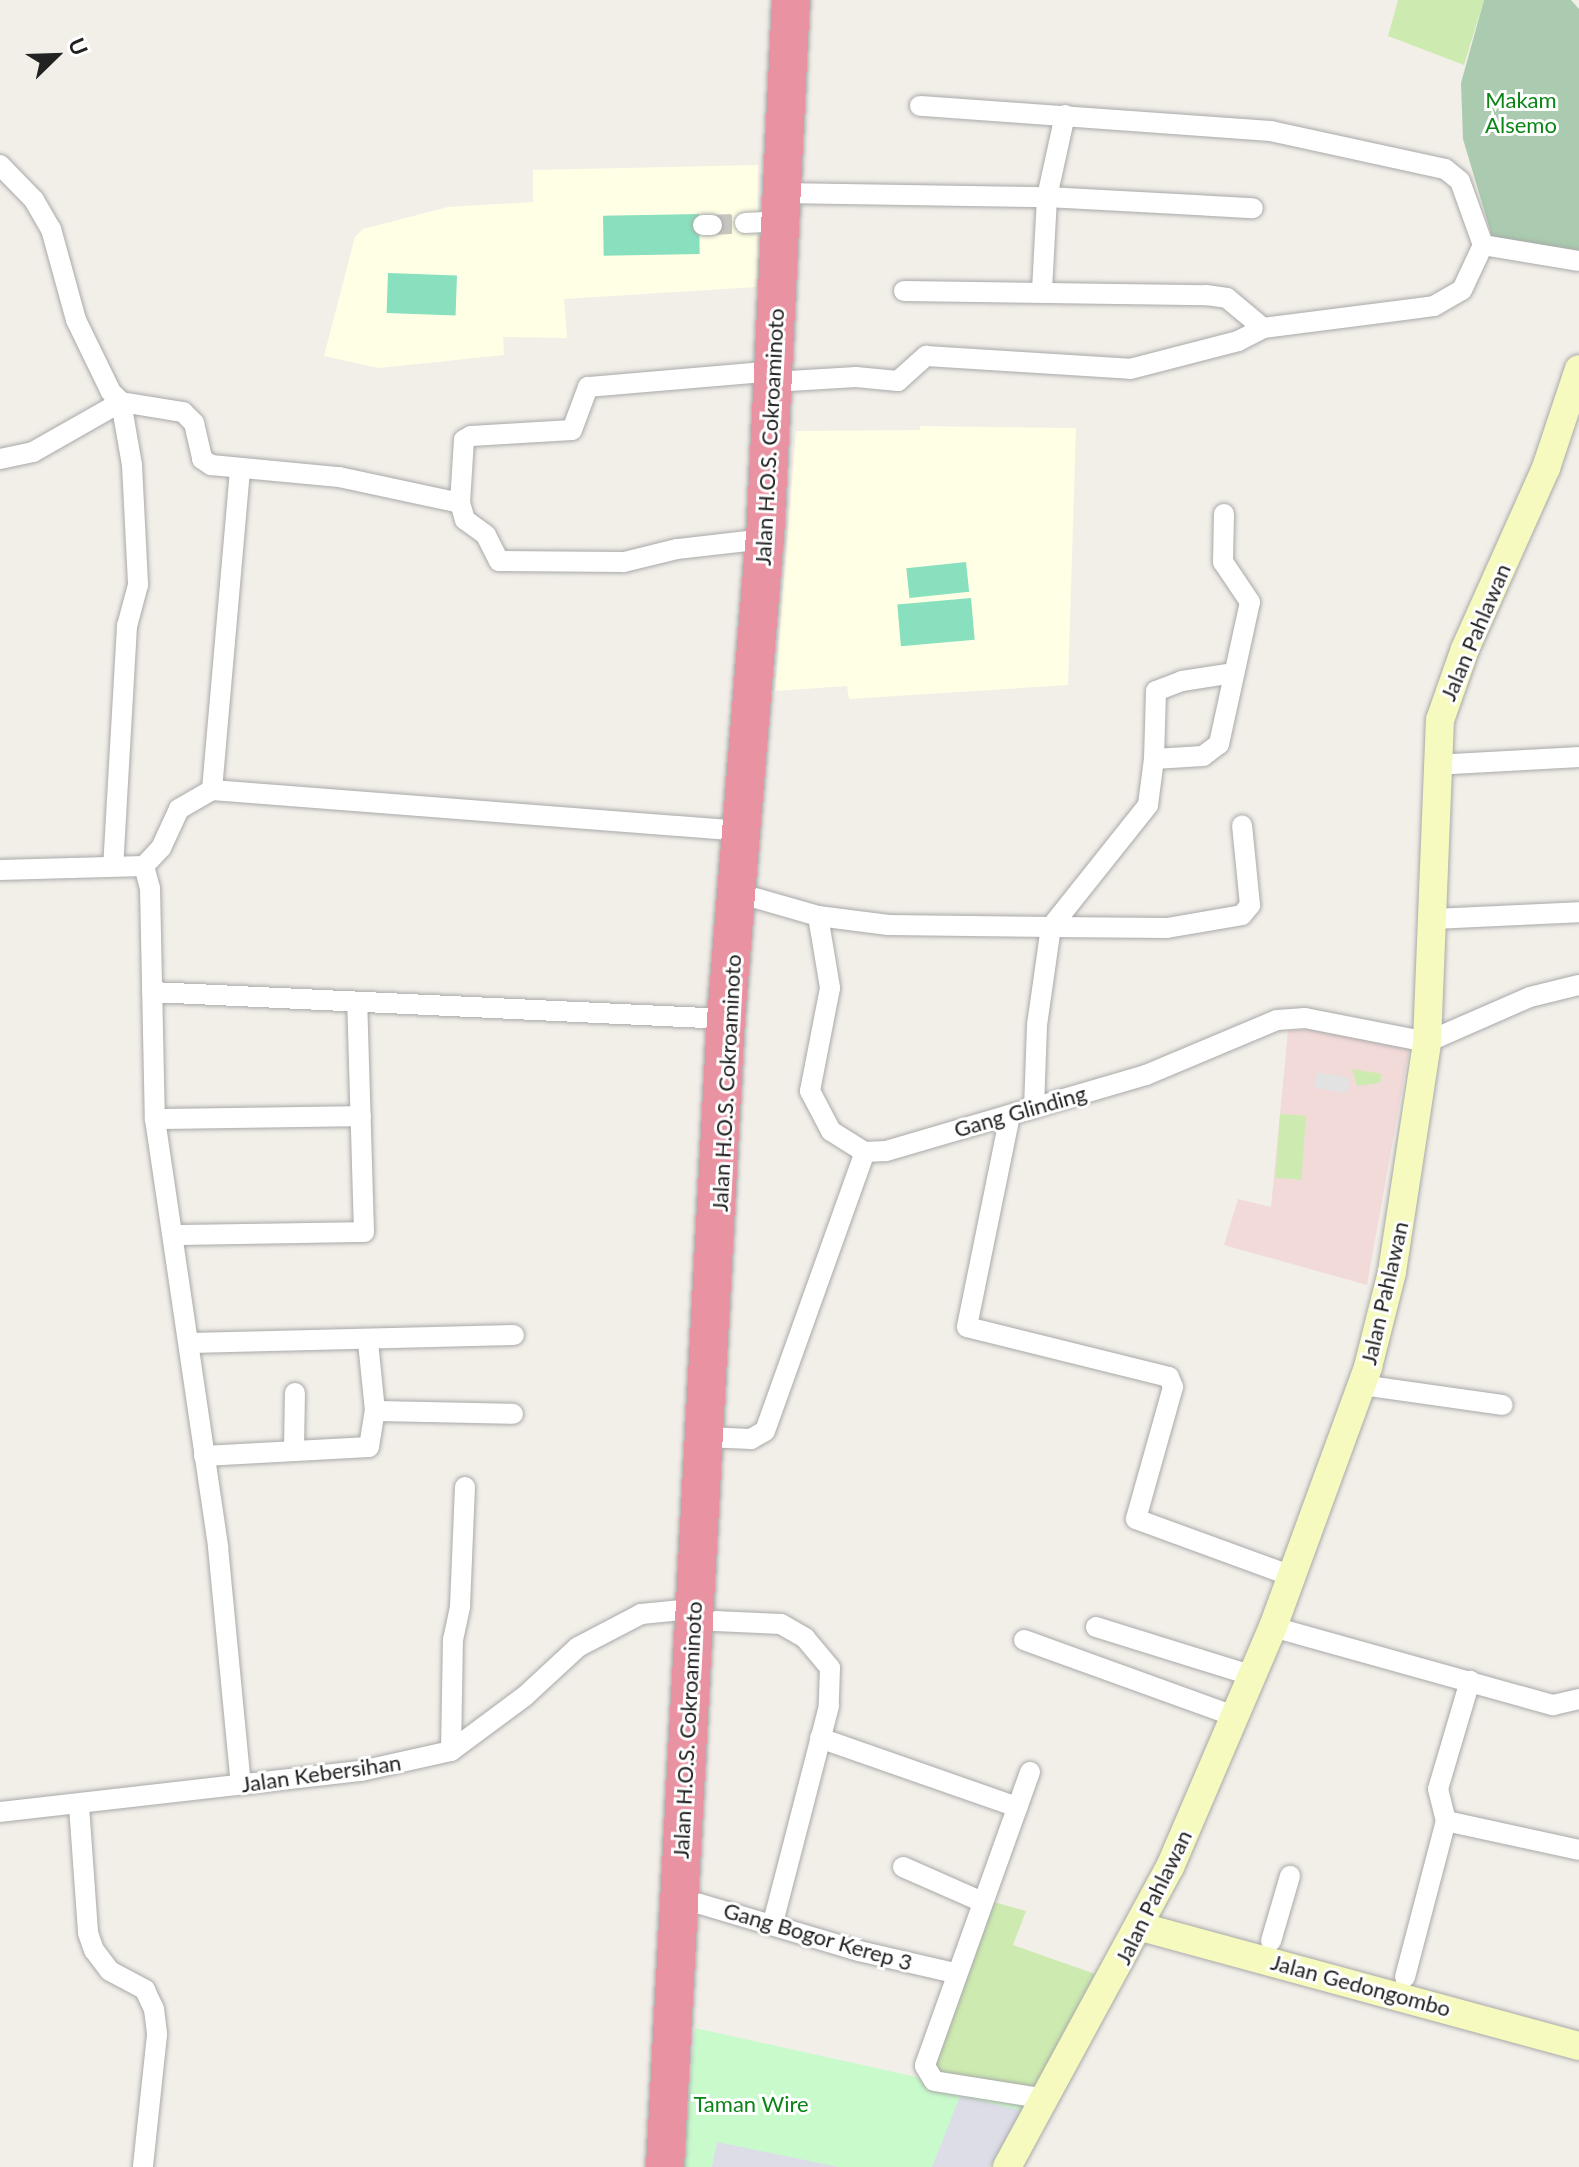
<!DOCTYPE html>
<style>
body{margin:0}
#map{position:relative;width:1579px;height:2167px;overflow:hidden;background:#f2efe9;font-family:Lato,sans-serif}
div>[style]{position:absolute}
.commercial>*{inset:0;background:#f2dad9}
.education>*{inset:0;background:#ffffe5}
.grass>*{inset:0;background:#cdebb0;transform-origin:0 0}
.cemetery>*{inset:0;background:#aacbaf}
.park>*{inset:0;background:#c8facc}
.pitch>*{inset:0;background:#88e0be;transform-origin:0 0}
.parking>*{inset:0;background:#e2e2e2;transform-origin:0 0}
.plaza>*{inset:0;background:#dddde8}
.street-tunnel>*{height:20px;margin-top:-10px;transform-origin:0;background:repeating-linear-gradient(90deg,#c8c6c1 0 20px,transparent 0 30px)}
.roads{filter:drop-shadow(0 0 2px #a9a9a9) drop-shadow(0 0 2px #a9a9a9)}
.street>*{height:20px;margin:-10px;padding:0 10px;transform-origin:10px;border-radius:10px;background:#fff}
.secondary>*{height:28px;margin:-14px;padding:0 14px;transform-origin:14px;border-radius:14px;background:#f7fabf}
.highway>*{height:38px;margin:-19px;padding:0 19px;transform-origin:19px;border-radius:19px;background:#e892a2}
span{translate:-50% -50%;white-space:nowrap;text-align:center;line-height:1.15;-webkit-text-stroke:6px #fff;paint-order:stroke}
.park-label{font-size:22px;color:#0c8416}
.street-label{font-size:22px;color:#222}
.north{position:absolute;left:16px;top:16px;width:80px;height:80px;-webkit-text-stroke:6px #fff;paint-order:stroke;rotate:67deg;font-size:22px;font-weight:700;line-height:32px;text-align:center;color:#222}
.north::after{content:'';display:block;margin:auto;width:28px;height:36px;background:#222;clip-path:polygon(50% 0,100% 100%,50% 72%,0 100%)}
</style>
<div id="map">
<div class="commercial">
<div style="clip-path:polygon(1314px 1029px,1410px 1045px,1367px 1285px,1224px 1245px,1238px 1199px,1271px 1207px,1288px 1031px)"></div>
</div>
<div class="education">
<div style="clip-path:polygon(758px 165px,757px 287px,564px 299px,567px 338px,503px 337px,504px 355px,379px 368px,324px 356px,355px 237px,363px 229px,448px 207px,533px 202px,533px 170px)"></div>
<div style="clip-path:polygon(920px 426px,1076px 428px,1068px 685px,849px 699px,847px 686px,775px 691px,796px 431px,920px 430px)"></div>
</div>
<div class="grass">
<div style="clip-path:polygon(1398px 0,1484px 0,1464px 65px,1388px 36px)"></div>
<div style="clip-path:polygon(1352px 1069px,1382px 1074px,1380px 1083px,1357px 1086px)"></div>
<div style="left:1280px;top:1114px;width:26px;height:64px;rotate:4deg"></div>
<div style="clip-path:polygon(983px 1899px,1026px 1911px,1013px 1945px,1095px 1974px,1034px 2091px,944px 2078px,930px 2064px)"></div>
</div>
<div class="cemetery">
<div style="clip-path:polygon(1484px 0,1571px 0,1579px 9px,1579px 251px,1493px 240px,1463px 139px,1461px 83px)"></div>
</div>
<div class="park">
<div style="clip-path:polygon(695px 2028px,1029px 2102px,990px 2167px,682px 2167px)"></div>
</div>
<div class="pitch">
<div style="left:699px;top:214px;width:40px;height:96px;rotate:89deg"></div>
<div style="left:388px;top:273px;width:69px;height:40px;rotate:2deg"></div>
<div style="left:966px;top:562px;width:30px;height:60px;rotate:84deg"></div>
<div style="left:971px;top:598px;width:42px;height:74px;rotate:85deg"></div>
</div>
<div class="parking">
<div style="left:1317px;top:1072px;width:34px;height:16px;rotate:10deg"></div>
</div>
<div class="plaza">
<div style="clip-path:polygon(960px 2096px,1023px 2111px,989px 2167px,932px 2167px)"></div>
<div style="clip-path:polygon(717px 2142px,839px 2167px,712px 2167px)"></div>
</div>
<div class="street-tunnel">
<div style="left:712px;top:225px;width:33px;rotate:-3deg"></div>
</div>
<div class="roads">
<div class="street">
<div style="left:0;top:165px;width:49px;rotate:45.8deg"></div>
<div style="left:34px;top:200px;width:34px;rotate:60deg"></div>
<div style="left:51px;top:229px;width:94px;rotate:74.6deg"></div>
<div style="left:76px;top:320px;width:80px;rotate:64.1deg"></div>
<div style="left:111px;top:392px;width:14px;rotate:45deg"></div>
<div style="left:121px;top:402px;width:63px;rotate:9.2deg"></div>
<div style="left:183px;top:412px;width:16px;rotate:45deg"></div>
<div style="left:194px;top:423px;width:37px;rotate:77deg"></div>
<div style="left:202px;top:459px;width:11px;rotate:34deg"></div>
<div style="left:211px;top:465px;width:129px;rotate:5.4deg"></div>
<div style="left:339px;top:477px;width:124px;rotate:12.1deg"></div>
<div style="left:780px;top:193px;width:267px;rotate:0.9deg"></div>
<div style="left:1047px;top:197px;width:206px;rotate:3.1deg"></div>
<div style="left:745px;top:223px;width:34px;rotate:-3deg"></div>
<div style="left:703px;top:225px;width:9px"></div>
<div style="left:1483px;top:245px;width:97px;rotate:9.5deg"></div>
<div style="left:1042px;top:290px;width:93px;rotate:-86.9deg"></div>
<div style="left:1047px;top:197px;width:84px;rotate:-77.6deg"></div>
<div style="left:904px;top:291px;width:302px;rotate:0.8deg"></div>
<div style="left:1206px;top:295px;width:21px;rotate:8deg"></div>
<div style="left:1227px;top:298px;width:47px;rotate:39.8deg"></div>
<div style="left:1263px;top:328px;width:172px;rotate:-7.3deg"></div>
<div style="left:1434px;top:306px;width:32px;rotate:-30deg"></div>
<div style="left:1462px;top:290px;width:50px;rotate:-65deg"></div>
<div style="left:1483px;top:245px;width:68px;rotate:-109.8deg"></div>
<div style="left:1460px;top:181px;width:19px;rotate:-141deg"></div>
<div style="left:1445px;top:169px;width:178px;rotate:-167.7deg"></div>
<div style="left:1271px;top:131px;width:352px;rotate:-175.9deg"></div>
<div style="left:773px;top:382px;width:83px;rotate:-3.4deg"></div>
<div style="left:856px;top:377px;width:42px;rotate:5.4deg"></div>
<div style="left:898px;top:381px;width:38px;rotate:-42deg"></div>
<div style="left:926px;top:356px;width:204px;rotate:3.6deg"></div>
<div style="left:1130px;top:369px;width:112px;rotate:-14.5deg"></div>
<div style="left:1238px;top:341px;width:28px;rotate:-27deg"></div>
<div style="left:0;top:459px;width:34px;rotate:-12deg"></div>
<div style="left:33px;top:452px;width:101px;rotate:-29.6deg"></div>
<div style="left:121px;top:402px;width:64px;rotate:80.1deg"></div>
<div style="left:132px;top:465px;width:120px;rotate:87.1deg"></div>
<div style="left:138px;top:585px;width:42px;rotate:105deg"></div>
<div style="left:127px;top:626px;width:240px;rotate:93.3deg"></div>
<div style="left:765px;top:539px;width:89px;rotate:173.5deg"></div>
<div style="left:677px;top:549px;width:55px;rotate:166.2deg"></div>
<div style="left:624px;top:562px;width:125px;rotate:-179.5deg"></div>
<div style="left:499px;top:561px;width:29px;rotate:-117deg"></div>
<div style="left:486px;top:535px;width:26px;rotate:-144deg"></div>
<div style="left:465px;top:520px;width:18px;rotate:-106deg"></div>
<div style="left:460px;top:503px;width:63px;rotate:-86.4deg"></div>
<div style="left:464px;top:440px;width:8px;rotate:-30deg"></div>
<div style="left:471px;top:436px;width:101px;rotate:-3.4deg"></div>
<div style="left:572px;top:430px;width:46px;rotate:-69.6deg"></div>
<div style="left:588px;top:387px;width:187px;rotate:-4.9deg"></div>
<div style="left:1154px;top:759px;width:68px;rotate:-88.3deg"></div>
<div style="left:1156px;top:691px;width:28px;rotate:-21deg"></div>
<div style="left:1182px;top:681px;width:53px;rotate:-8.7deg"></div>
<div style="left:1435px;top:765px;width:144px;rotate:-3.2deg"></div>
<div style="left:212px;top:790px;width:323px;rotate:-85deg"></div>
<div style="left:144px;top:866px;width:25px;rotate:-47deg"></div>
<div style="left:161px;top:848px;width:43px;rotate:-65.2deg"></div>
<div style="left:179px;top:809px;width:38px;rotate:-30deg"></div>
<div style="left:212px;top:790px;width:532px;rotate:4.42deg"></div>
<div style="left:0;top:870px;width:144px;rotate:-1.6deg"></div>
<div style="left:144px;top:866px;width:23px;rotate:75deg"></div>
<div style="left:150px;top:888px;width:231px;rotate:88.8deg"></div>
<div style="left:155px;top:1119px;width:433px;rotate:81.6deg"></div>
<div style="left:218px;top:1547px;width:238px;rotate:84.5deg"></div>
<div style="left:738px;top:893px;width:83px;rotate:16deg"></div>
<div style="left:818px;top:916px;width:71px;rotate:7.3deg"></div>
<div style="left:888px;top:925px;width:163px;rotate:0.7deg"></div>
<div style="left:1051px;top:927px;width:156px;rotate:-51.5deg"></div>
<div style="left:1148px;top:805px;width:46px;rotate:-82.6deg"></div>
<div style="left:1154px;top:759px;width:49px;rotate:-3.5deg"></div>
<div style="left:1203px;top:756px;width:20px;rotate:-37deg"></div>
<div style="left:1219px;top:744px;width:145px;rotate:-77.7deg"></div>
<div style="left:1250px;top:602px;width:48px;rotate:-124deg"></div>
<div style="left:1223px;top:562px;width:48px;rotate:-88.8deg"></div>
<div style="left:818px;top:916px;width:73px;rotate:80.5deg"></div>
<div style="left:830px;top:988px;width:105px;rotate:101deg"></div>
<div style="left:810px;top:1091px;width:45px;rotate:62.3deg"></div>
<div style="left:831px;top:1131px;width:40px;rotate:32deg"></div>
<div style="left:865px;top:1152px;width:21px;rotate:-3deg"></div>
<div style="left:886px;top:1151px;width:271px;rotate:-16.3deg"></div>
<div style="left:1146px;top:1075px;width:142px;rotate:-22.8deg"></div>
<div style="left:1277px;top:1020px;width:28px;rotate:-4deg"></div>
<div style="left:1305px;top:1018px;width:124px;rotate:11.1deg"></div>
<div style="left:1427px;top:1042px;width:112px;rotate:-23.6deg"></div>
<div style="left:1530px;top:997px;width:50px;rotate:-13.8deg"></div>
<div style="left:1433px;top:919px;width:146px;rotate:-2.7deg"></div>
<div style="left:152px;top:992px;width:575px;rotate:2.69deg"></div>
<div style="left:1034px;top:1108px;width:83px;rotate:-87.9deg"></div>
<div style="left:1037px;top:1025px;width:99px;rotate:-81.9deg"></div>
<div style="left:1051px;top:927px;width:116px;rotate:0.5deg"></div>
<div style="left:1167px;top:928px;width:76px;rotate:-9.8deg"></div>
<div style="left:1242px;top:915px;width:13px;rotate:-51deg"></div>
<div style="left:1250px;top:905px;width:80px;rotate:-95.7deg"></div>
<div style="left:1010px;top:1115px;width:216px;rotate:101.5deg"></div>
<div style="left:967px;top:1327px;width:208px;rotate:13.9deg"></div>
<div style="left:1169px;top:1377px;width:11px;rotate:68deg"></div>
<div style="left:1173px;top:1387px;width:137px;rotate:105.7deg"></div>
<div style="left:1136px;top:1519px;width:166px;rotate:20.1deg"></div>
<div style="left:155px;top:1119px;width:206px;rotate:-0.8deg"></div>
<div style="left:175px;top:1235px;width:189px;rotate:-0.9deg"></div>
<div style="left:364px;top:1232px;width:230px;rotate:-91.7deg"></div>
<div style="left:190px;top:1343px;width:324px;rotate:-1.4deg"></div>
<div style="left:1362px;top:1385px;width:142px;rotate:8.1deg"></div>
<div style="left:375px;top:1411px;width:138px;rotate:1.2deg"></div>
<div style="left:705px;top:1437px;width:46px;rotate:2.5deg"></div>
<div style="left:751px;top:1439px;width:16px;rotate:-30deg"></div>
<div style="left:765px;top:1431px;width:296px;rotate:-70.3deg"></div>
<div style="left:294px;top:1448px;width:55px;rotate:-89deg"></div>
<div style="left:204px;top:1456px;width:165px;rotate:-3.1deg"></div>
<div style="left:369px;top:1447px;width:36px;rotate:-81deg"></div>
<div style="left:375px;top:1411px;width:69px;rotate:-95.8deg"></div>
<div style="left:693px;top:1620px;width:88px;rotate:2.6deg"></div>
<div style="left:781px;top:1624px;width:28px;rotate:30deg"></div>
<div style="left:805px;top:1638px;width:39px;rotate:50deg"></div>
<div style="left:830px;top:1668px;width:38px;rotate:92deg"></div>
<div style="left:829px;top:1706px;width:224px;rotate:104.5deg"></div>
<div style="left:1096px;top:1627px;width:164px;rotate:17.3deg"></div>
<div style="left:1273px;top:1627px;width:291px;rotate:15.6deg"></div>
<div style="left:1553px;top:1705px;width:27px;rotate:-13deg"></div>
<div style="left:1024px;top:1640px;width:226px;rotate:19.9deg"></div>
<div style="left:820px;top:1738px;width:209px;rotate:19.3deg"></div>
<div style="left:451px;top:1751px;width:111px;rotate:-89deg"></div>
<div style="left:453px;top:1640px;width:35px;rotate:-78deg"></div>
<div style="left:460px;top:1606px;width:119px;rotate:-87.6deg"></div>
<div style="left:1030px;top:1772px;width:312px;rotate:109.7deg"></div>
<div style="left:925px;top:2066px;width:17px;rotate:59deg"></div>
<div style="left:934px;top:2081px;width:113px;rotate:9.1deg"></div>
<div style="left:79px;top:1806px;width:127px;rotate:85.9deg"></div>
<div style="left:88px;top:1933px;width:18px;rotate:71deg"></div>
<div style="left:94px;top:1950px;width:26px;rotate:53deg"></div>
<div style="left:110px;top:1971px;width:40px;rotate:28deg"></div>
<div style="left:145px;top:1990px;width:21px;rotate:65deg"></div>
<div style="left:154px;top:2009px;width:26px;rotate:83deg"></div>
<div style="left:157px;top:2035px;width:133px;rotate:96.1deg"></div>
<div style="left:0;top:1812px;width:363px;rotate:-6.5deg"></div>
<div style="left:361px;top:1771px;width:92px;rotate:-12.5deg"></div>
<div style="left:451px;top:1751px;width:92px;rotate:-36.6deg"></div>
<div style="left:525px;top:1696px;width:72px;rotate:-42.8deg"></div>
<div style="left:578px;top:1647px;width:71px;rotate:-27.6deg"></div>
<div style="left:641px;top:1614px;width:51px;rotate:-5.6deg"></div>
<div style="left:1446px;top:1821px;width:136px;rotate:12.3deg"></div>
<div style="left:903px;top:1867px;width:84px;rotate:23.8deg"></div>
<div style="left:680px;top:1898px;width:187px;rotate:16.5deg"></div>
<div style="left:859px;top:1951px;width:98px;rotate:12.9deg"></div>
<div style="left:1271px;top:1941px;width:68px;rotate:-73.7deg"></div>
<div style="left:1405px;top:1977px;width:161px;rotate:-75.3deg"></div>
<div style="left:1446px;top:1821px;width:33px;rotate:-104deg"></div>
<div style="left:1438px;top:1789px;width:113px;rotate:-73.5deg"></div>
</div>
<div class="secondary">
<div style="left:1141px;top:1927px;width:454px;rotate:15.2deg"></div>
<div style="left:1007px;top:2167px;width:341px;rotate:-61.5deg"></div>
<div style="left:1170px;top:1867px;width:261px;rotate:-66.8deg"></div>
<div style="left:1273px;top:1627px;width:277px;rotate:-69.9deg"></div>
<div style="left:1368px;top:1367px;width:98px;rotate:-75.8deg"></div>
<div style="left:1392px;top:1272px;width:233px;rotate:-81.3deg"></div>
<div style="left:1427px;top:1042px;width:322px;rotate:-87.7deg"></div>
<div style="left:1440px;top:720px;width:75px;rotate:-70.6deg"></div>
<div style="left:1465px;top:649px;width:198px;rotate:-65.9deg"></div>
<div style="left:1546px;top:468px;width:104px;rotate:-71.6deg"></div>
</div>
<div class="highway">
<div style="left:665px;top:2167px;width:1150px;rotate:-86.96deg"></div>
<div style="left:726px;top:1019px;width:482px;rotate:-85.4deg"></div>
<div style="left:765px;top:539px;width:540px;rotate:-87.24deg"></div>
</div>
</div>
<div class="park-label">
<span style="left:1521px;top:112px">Makam<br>Alsemo</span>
<span style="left:751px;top:2104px">Taman Wire</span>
</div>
<div class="street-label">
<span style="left:769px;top:437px;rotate:-87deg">Jalan H.O.S. Cokroaminoto</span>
<span style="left:1475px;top:632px;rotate:-67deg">Jalan Pahlawan</span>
<span style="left:726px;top:1083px;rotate:-87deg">Jalan H.O.S. Cokroaminoto</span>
<span style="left:1020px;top:1111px;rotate:-16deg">Gang Glinding</span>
<span style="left:1384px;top:1293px;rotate:-77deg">Jalan Pahlawan</span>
<span style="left:687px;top:1730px;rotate:-87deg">Jalan H.O.S. Cokroaminoto</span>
<span style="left:321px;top:1773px;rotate:-8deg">Jalan Kebersihan</span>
<span style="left:1153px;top:1897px;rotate:-64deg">Jalan Pahlawan</span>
<span style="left:818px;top:1936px;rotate:16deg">Gang Bogor Kerep 3</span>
<span style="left:1361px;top:1985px;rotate:15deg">Jalan Gedongombo</span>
</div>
<div class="north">U</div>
</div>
